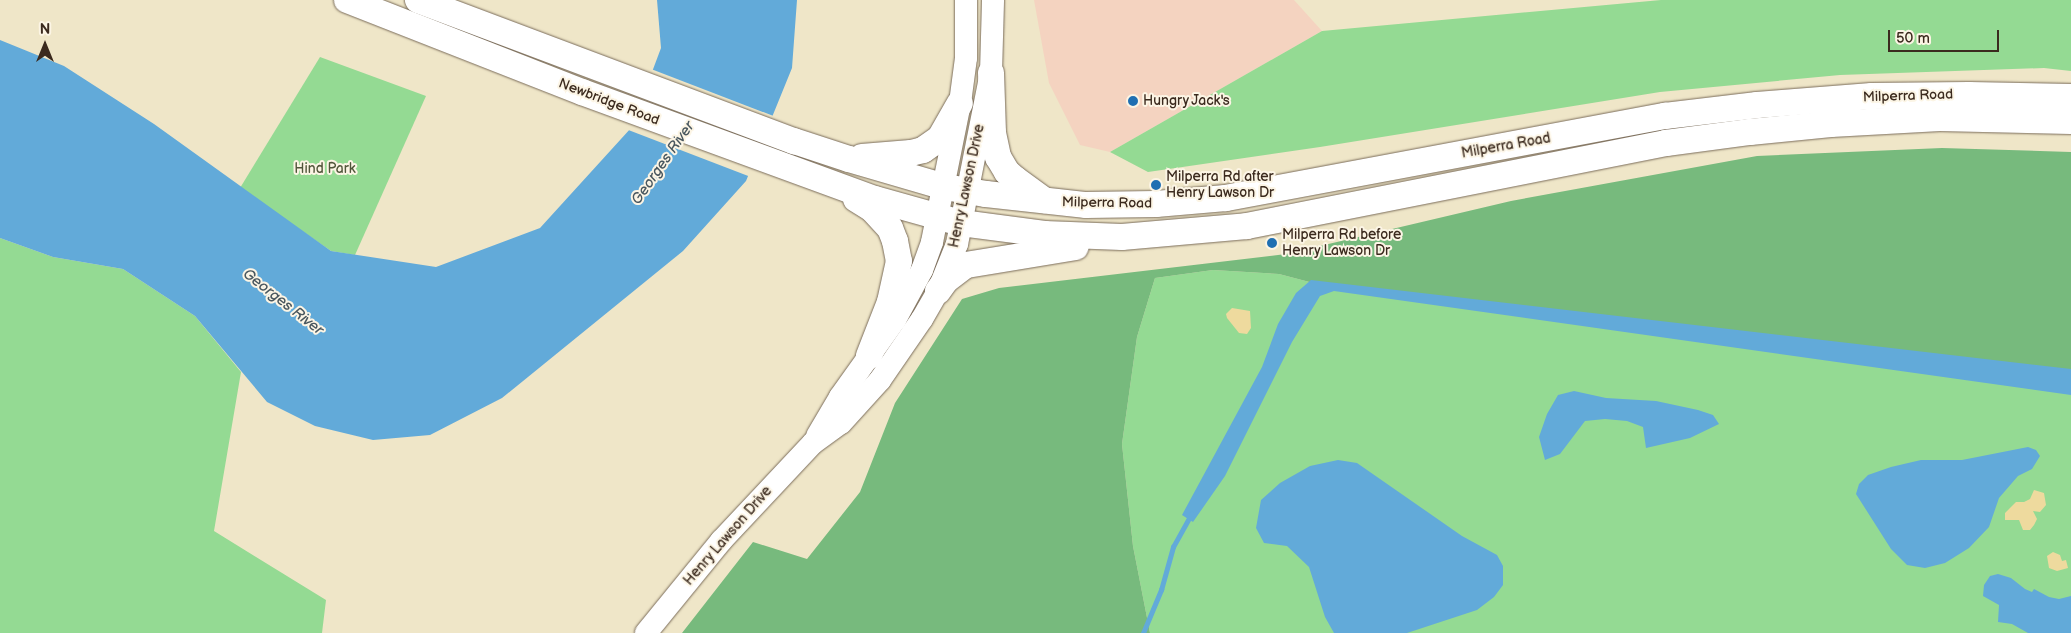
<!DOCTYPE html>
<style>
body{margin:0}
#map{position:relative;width:2071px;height:633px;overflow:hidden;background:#efe6c8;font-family:"Balsamiq Sans",sans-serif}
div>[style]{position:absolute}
.built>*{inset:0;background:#f4d3c0}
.green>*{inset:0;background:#94da93}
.forest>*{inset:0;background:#77ba7d}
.sand>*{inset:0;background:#eeda9e}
.water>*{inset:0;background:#62aad9}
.pier>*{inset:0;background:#efe6c8;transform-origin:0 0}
.stream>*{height:4.5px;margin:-2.25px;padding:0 2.25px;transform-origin:2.25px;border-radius:2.25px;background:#62aad9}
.roads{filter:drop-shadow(0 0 1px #7a6c5a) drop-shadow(0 0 1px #7a6c5a)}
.major>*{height:22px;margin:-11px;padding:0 11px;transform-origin:11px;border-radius:11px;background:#fff}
.highway>*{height:26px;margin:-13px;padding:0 13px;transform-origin:13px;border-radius:13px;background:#fff}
.dots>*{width:14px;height:14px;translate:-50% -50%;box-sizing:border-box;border:2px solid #fcf5e5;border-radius:50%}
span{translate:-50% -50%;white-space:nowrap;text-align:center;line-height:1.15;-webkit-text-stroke:4px #fcf5e5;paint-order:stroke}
.street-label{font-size:14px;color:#3b2a1e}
.poi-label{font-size:14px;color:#3b2a1e}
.left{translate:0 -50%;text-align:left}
.park-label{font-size:14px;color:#51563b}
.water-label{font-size:15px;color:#49575f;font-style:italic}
.north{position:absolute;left:20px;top:20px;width:50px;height:50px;-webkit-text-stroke:4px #fcf5e5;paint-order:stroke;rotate:0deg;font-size:14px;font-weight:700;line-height:20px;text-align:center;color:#3b2a1e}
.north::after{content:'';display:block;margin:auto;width:18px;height:22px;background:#3b2a1e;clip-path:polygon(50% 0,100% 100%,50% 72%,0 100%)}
.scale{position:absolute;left:1888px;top:30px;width:111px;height:22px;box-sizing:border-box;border:2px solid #3b2a1e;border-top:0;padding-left:6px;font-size:15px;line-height:18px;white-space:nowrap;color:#3b2a1e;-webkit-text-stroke:4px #fcf5e5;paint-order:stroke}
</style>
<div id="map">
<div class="built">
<div style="clip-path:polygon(1034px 0,1294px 0,1322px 31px,1110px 152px,1080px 145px,1049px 83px)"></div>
</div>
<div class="green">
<div style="clip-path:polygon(1661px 0,2071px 0,2071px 71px,2044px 68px,1840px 75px,1660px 92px,1320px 147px,1148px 172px,1110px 152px,1322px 31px)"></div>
<div style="clip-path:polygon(320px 57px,426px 96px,355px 255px,331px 251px,240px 188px)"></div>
<div style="clip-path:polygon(0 238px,53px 257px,123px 269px,195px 316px,241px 372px,214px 531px,326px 600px,322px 633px,0 633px)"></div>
<div style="clip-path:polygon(1213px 270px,1279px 274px,1317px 284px,2071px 388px,2071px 633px,1150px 633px,1133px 546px,1122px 444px,1137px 337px,1155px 278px)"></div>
</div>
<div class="forest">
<div style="clip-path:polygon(1942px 148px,2071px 152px,2071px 388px,1317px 284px,1279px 274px,1213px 270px,1155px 278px,1137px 337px,1122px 444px,1133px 546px,1150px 633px,682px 633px,753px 542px,807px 559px,860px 492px,895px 403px,962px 299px,999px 288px,1286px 254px,1511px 201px,1757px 156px)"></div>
</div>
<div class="sand">
<div style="clip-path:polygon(1232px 308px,1250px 311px,1251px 328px,1247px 334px,1239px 333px,1227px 318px,1226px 314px)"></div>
<div style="clip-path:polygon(2034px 490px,2044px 493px,2046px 505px,2040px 512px,2033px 511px,2037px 519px,2034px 525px,2030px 530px,2023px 530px,2019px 520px,2005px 520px,2005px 513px,2016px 502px,2024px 502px,2030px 499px)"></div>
<div style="clip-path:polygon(2053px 552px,2060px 555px,2062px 561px,2066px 560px,2068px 568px,2057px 571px,2049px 568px,2047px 556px)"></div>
</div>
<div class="water">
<div style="clip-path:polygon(657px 0,797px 0,792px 68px,746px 181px,683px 251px,502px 398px,430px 435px,373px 440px,315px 426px,267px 402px,195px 316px,123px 269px,53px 257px,0 238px,0 40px,64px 66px,154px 124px,331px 251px,436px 267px,540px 228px,631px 128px,661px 48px)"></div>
<div style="clip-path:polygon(1311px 280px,2071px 369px,2071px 395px,1334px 291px,1320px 296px,1292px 342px,1225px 476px,1193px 522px,1182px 515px,1262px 367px,1278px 324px,1296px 293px)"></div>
<div style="clip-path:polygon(1574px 391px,1606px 398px,1656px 401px,1698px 410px,1713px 415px,1719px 424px,1690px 438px,1646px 448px,1643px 427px,1627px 421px,1605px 419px,1585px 421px,1560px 454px,1545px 460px,1539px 437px,1547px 414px,1558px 395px)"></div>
<div style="clip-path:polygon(2028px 447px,2036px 450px,2040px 456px,2032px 469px,2018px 476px,1999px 498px,1989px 527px,1969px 548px,1945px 563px,1925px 568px,1907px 565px,1891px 549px,1856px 494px,1859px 484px,1868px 475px,1891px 467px,1921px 460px,1962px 460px)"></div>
<div style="clip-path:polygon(1338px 460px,1357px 463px,1462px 536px,1497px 555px,1503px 566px,1503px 585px,1494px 597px,1477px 610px,1407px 633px,1334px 633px,1325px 617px,1309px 567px,1287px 546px,1264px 543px,1256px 528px,1261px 500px,1280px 483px,1310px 466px)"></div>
<div style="clip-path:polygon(1998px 574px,2011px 578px,2025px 589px,2032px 592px,2034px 589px,2049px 597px,2059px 599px,2071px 596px,2071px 633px,2028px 633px,2012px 624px,1998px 622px,1999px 605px,1983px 596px,1984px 585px,1990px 576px)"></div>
</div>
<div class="pier">
<div style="left:651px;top:69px;width:134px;height:65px;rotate:21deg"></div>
</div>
<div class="stream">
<div style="left:1143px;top:633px;width:47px;rotate:-67.3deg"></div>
<div style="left:1161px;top:590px;width:45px;rotate:-74.4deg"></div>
<div style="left:1173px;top:547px;width:38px;rotate:-61deg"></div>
</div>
<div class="roads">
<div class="major">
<div style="left:817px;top:436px;width:45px;rotate:-59.5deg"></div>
<div style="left:840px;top:397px;width:95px;rotate:-54.5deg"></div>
<div style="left:895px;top:320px;width:57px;rotate:-61.6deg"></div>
<div style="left:922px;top:270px;width:30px;rotate:-70deg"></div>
<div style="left:932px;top:242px;width:142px;rotate:-78.6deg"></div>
<div style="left:960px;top:103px;width:45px;rotate:-82.4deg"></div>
<div style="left:966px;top:58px;width:58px;rotate:-90deg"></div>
<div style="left:646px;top:633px;width:119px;rotate:-50.8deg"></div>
<div style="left:721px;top:541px;width:134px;rotate:-46.8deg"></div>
<div style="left:813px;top:443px;width:34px;rotate:-36deg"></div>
<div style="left:841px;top:423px;width:58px;rotate:-47.8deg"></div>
<div style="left:880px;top:380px;width:74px;rotate:-55.5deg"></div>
<div style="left:922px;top:319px;width:32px;rotate:-60deg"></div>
<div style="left:938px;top:291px;width:51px;rotate:-68deg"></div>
<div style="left:957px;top:244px;width:174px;rotate:-78.8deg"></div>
<div style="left:991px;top:73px;width:73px;rotate:-88.4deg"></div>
</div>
<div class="highway">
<div style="left:347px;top:0;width:252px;rotate:21.4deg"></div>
<div style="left:582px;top:92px;width:312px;rotate:20.1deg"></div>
<div style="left:875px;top:199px;width:89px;rotate:15.6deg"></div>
<div style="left:961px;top:223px;width:84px;rotate:7.5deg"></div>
<div style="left:1044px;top:234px;width:78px;rotate:2.2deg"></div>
<div style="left:1122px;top:237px;width:125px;rotate:-5deg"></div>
<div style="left:1247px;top:226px;width:427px;rotate:-11.2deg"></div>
<div style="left:1666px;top:143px;width:85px;rotate:-7.5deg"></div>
<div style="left:1750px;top:132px;width:81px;rotate:-5.6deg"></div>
<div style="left:1831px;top:124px;width:109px;rotate:-3.2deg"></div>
<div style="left:1940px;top:118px;width:131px;rotate:1.3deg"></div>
<div style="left:418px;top:0;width:402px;rotate:20.6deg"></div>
<div style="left:794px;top:141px;width:58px;rotate:18.1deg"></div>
<div style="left:849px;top:159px;width:100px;rotate:16.3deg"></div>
<div style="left:945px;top:187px;width:42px;rotate:9.7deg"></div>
<div style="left:986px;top:194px;width:101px;rotate:6.3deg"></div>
<div style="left:1086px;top:205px;width:70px;rotate:-0.8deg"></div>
<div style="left:1156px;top:204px;width:70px;rotate:-4.9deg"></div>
<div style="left:1226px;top:198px;width:447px;rotate:-10.6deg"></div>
<div style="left:1665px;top:116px;width:93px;rotate:-6.8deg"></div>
<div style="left:1757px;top:105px;width:115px;rotate:-4.5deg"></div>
<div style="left:1872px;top:96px;width:97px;rotate:-0.6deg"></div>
<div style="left:1969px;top:95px;width:102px;rotate:1.1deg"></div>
<div style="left:991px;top:73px;width:60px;rotate:88.1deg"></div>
<div style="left:993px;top:133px;width:25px;rotate:78deg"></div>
<div style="left:998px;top:157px;width:17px;rotate:59deg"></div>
<div style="left:1007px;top:172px;width:11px;rotate:41deg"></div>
<div style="left:1015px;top:179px;width:36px;rotate:36deg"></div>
<div style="left:862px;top:157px;width:49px;rotate:-4.7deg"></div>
<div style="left:911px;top:153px;width:12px;rotate:-14deg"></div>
<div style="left:923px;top:150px;width:21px;rotate:-35deg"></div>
<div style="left:940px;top:138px;width:40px;rotate:-60.3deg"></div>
<div style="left:856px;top:199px;width:19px;rotate:32deg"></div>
<div style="left:872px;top:209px;width:26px;rotate:47deg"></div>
<div style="left:890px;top:228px;width:14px;rotate:69deg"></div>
<div style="left:895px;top:241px;width:20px;rotate:79deg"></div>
<div style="left:899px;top:261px;width:42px;rotate:102.4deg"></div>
<div style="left:890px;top:302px;width:58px;rotate:111.3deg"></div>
<div style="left:938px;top:291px;width:14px;rotate:-54deg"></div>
<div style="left:946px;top:280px;width:25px;rotate:-37deg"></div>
<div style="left:966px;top:265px;width:111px;rotate:-9.3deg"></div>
</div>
</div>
<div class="dots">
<div style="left:1133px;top:101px;background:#1f6fb2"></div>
<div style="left:1156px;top:185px;background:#1f6fb2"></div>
<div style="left:1272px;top:243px;background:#1f6fb2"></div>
</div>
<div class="street-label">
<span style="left:1908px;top:96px;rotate:-2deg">Milperra Road</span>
<span style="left:609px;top:102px;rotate:21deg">Newbridge Road</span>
<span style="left:1506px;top:146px;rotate:-10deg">Milperra Road</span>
<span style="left:967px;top:186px;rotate:-78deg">Henry Lawson Drive</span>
<span style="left:1107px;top:203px;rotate:1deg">Milperra Road</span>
<span style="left:728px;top:536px;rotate:-49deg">Henry Lawson Drive</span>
</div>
<div class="poi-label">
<span class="left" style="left:1143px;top:101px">Hungry Jack's</span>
<span class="left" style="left:1166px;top:185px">Milperra Rd after<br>Henry Lawson Dr</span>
<span class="left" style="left:1282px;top:243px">Milperra Rd before<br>Henry Lawson Dr</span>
</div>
<div class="park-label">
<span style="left:325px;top:169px">Hind Park</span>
</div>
<div class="water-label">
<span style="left:663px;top:163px;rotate:-55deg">Georges River</span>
<span style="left:283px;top:302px;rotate:38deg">Georges River</span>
</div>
<div class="north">N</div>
<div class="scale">50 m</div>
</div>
